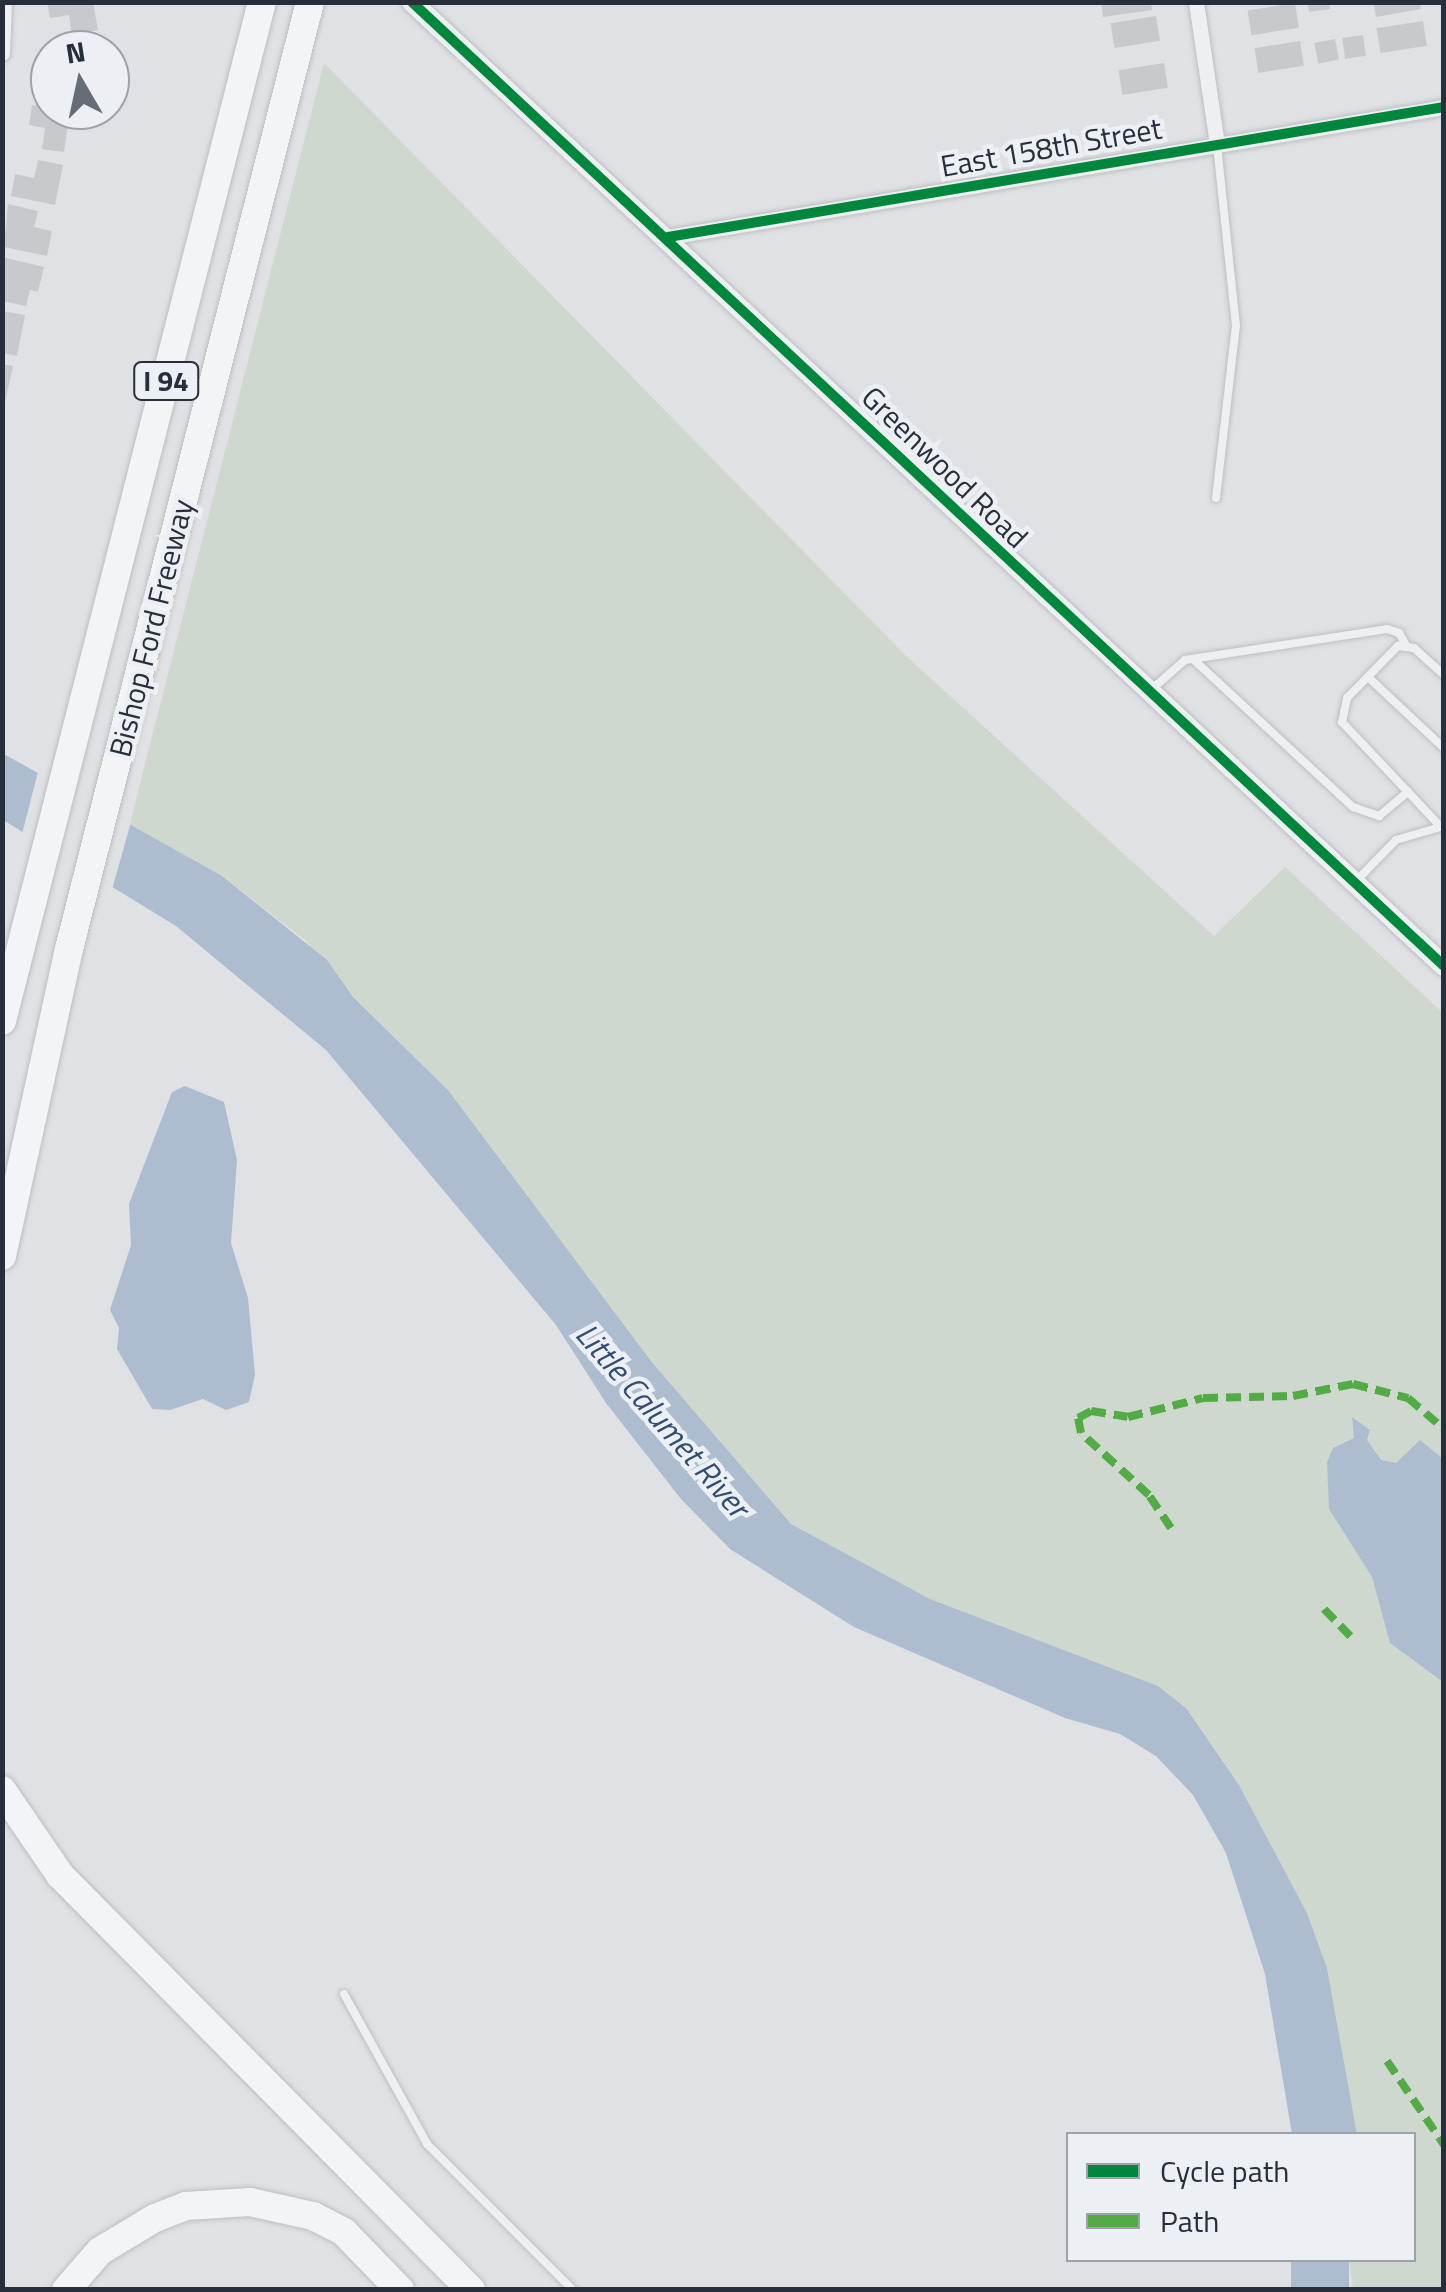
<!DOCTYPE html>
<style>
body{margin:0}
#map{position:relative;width:1446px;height:2292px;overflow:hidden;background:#dfe1e4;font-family:"Titillium Web",sans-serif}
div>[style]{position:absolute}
.green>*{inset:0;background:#cfd8cf}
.water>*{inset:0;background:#adbdcf;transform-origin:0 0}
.pier>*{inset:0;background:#dfe1e4}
.building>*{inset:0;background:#c7c9cc;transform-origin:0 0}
.roads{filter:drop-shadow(0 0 2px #bdbfc2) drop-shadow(0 0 2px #bdbfc2)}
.service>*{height:8px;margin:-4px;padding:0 4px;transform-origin:4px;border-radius:4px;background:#eeeff1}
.minor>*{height:15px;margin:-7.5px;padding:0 7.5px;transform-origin:7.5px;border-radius:7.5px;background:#eeeff1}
.tertiary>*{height:20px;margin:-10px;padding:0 10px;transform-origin:10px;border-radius:10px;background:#eeeff1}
.motorway>*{height:28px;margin:-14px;padding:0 14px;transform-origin:14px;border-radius:14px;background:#f3f4f5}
.quiet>*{height:8px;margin-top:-4px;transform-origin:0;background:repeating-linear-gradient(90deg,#53ab46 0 15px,transparent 0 23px)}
.cycleway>*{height:10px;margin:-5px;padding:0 5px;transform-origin:5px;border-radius:5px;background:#00873e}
span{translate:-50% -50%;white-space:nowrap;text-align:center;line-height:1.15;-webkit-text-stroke:9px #eceff4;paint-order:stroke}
.shield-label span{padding:2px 8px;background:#eceff4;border:2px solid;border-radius:8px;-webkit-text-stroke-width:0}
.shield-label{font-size:28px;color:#272e3c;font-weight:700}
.street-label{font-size:30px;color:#272e3c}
.water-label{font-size:32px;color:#324d6f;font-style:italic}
.frame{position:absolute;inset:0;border:5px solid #272e3c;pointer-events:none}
.legend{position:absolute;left:1066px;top:2132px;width:350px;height:130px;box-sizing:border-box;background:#eceff4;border:2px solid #9da2aa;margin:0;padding:12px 18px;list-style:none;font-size:30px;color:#272e3c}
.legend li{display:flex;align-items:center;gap:20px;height:50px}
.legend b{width:50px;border:2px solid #9da2aa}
.north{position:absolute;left:30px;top:30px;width:100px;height:100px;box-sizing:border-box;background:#eceff4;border:2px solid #9da2aa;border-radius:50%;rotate:351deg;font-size:28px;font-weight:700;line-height:40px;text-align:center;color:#272e3c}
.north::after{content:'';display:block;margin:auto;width:35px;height:45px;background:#676d77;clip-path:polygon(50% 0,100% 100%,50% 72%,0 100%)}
</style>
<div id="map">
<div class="green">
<div style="clip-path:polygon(324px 63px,904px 654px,1214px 936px,1285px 867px,1443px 1013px,1443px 2289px,1353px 2289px,1349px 2260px,1414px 2260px,1414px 2134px,1357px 2134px,1327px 1968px,1307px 1913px,1239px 1785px,1186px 1708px,1158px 1686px,930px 1599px,791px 1524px,651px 1361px,448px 1090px,353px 997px,305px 940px,222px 876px,129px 827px)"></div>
</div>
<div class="water">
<div style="clip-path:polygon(2px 753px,222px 876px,327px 960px,353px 997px,448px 1090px,651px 1361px,791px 1524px,930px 1599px,1158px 1686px,1186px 1708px,1239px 1785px,1307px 1913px,1327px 1968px,1357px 2134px,1292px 2134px,1265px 1974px,1226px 1853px,1193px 1795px,1156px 1756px,1120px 1734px,1065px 1718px,854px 1627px,730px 1549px,681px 1499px,606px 1403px,556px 1325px,326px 1050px,176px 926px,3px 820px)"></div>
<div style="clip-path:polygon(185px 1086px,224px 1102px,237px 1160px,231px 1243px,248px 1298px,255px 1375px,249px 1402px,226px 1410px,203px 1399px,170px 1410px,152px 1409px,117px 1349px,119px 1328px,110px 1310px,131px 1245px,129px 1204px,172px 1092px)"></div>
<div style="clip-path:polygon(1352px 1417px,1370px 1430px,1367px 1440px,1381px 1460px,1396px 1463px,1420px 1440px,1443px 1459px,1443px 1682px,1390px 1643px,1372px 1577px,1329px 1509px,1327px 1462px,1333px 1448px,1354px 1438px)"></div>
<div style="left:1291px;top:2260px;width:58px;height:29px"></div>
</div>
<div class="pier">
<div style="clip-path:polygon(39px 768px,131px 822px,111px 893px,21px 838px)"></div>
</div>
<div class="building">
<div style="clip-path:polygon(47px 2px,93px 2px,98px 30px,72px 35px,69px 15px,50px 18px)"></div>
<div style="clip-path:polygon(1101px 2px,1151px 2px,1152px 10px,1103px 17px)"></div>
<div style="clip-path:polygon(1307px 2px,1329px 2px,1330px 9px,1309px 12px)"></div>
<div style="clip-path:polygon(1373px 2px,1420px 2px,1421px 9px,1376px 17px)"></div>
<div style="left:1295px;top:3px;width:25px;height:48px;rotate:81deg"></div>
<div style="left:1156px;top:16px;width:25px;height:46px;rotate:81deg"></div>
<div style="left:1423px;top:21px;width:25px;height:47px;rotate:81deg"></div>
<div style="left:1363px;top:35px;width:21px;height:21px;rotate:82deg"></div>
<div style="left:1335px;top:39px;width:21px;height:21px;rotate:79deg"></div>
<div style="left:1300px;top:41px;width:25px;height:46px;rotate:81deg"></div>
<div style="left:1164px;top:63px;width:25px;height:46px;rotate:81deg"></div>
<div style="clip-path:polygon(41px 71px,50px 73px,50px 99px,35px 95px)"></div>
<div style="clip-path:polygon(32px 105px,70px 110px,64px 152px,42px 149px,45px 128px,29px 125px)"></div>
<div style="clip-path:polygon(38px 160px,63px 165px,55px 205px,11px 196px,15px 174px,34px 178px)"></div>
<div style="clip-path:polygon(8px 204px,38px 211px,34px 227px,52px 231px,47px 256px,4px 247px)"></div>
<div style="clip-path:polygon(2px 257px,44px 267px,38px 292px,30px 290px,26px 306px,2px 301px)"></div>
<div style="clip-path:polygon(2px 311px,25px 315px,17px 356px,2px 353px)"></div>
<div style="clip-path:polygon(2px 364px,13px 366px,4px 407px,2px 407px)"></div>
</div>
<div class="roads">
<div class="service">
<div style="left:1216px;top:498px;width:173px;rotate:-83.4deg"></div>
<div style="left:1236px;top:326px;width:182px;rotate:-96deg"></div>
<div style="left:1194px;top:660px;width:217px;rotate:42.8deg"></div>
<div style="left:1353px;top:807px;width:28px;rotate:19deg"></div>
<div style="left:1379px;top:816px;width:38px;rotate:-40deg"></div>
<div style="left:1368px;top:677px;width:104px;rotate:43.1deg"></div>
<div style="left:1152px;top:689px;width:44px;rotate:-41.3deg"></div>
<div style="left:1185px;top:660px;width:204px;rotate:-8.7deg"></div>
<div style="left:1387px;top:629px;width:13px;rotate:18deg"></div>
<div style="left:1399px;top:633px;width:16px;rotate:60deg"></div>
<div style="left:1440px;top:826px;width:143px;rotate:-133.3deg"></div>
<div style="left:1342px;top:722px;width:25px;rotate:-78deg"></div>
<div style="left:1347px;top:698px;width:73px;rotate:-45.6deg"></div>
<div style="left:1398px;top:646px;width:16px;rotate:7deg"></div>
<div style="left:1414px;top:648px;width:40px;rotate:42deg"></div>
<div style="left:1357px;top:880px;width:56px;rotate:-45.7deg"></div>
<div style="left:1396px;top:840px;width:50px;rotate:-16.3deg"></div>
<div style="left:344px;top:1994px;width:171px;rotate:61deg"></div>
<div style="left:427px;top:2144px;width:206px;rotate:45deg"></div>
</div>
<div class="minor">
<div style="left:1196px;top:2px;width:144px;rotate:81.6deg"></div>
<div style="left:2px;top:53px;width:51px;rotate:-87.8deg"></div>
<div style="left:668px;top:237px;width:787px;rotate:-9.51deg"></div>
</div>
<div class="tertiary">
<div style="left:412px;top:2px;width:1412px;rotate:43.05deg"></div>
</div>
<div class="motorway">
<div style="left:2px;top:1021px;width:1052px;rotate:-75.69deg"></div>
<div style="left:2px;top:1256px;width:314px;rotate:-77.7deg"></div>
<div style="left:69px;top:949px;width:977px;rotate:-75.72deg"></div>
<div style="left:2px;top:1790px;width:103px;rotate:55.7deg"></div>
<div style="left:60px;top:1875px;width:584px;rotate:45.28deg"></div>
<div style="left:66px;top:2290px;width:52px;rotate:-48.9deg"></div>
<div style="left:100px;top:2251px;width:64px;rotate:-31deg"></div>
<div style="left:155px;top:2218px;width:33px;rotate:-21deg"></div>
<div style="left:186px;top:2206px;width:64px;rotate:-3.6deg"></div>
<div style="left:250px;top:2202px;width:65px;rotate:12.5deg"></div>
<div style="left:313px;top:2216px;width:35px;rotate:27deg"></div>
<div style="left:344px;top:2232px;width:81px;rotate:46deg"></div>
</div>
</div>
<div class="quiet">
<div style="left:1171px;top:1528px;width:40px;rotate:-124deg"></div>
<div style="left:1149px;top:1495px;width:92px;rotate:-137.6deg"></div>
<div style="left:1081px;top:1433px;width:15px;rotate:-101deg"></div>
<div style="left:1078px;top:1418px;width:15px;rotate:-28deg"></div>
<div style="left:1091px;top:1411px;width:37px;rotate:9deg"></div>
<div style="left:1128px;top:1417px;width:77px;rotate:-14.2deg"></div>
<div style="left:1203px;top:1398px;width:90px;rotate:-1.3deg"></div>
<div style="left:1293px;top:1396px;width:61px;rotate:-11.3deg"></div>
<div style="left:1353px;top:1384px;width:57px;rotate:14.3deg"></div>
<div style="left:1408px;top:1398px;width:48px;rotate:40.7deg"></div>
<div style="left:1324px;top:1609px;width:43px;rotate:45.9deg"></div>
<div style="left:1387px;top:2061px;width:102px;rotate:55.8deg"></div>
</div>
<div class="cycleway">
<div style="left:412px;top:2px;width:1412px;rotate:43.05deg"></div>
<div style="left:668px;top:237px;width:787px;rotate:-9.51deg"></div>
</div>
<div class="shield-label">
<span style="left:166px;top:381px">I 94</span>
</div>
<div class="street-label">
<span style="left:1051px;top:147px;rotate:-10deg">East 158th Street</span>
<span style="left:945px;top:467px;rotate:44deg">Greenwood Road</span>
<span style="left:151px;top:628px;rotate:-76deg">Bishop Ford Freeway</span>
</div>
<div class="water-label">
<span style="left:663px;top:1420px;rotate:49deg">Little Calumet River</span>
</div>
<div class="frame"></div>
<ul class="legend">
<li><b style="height:12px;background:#00873e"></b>Cycle path</li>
<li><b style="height:12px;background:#53ab46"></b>Path</li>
</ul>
<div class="north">N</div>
</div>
